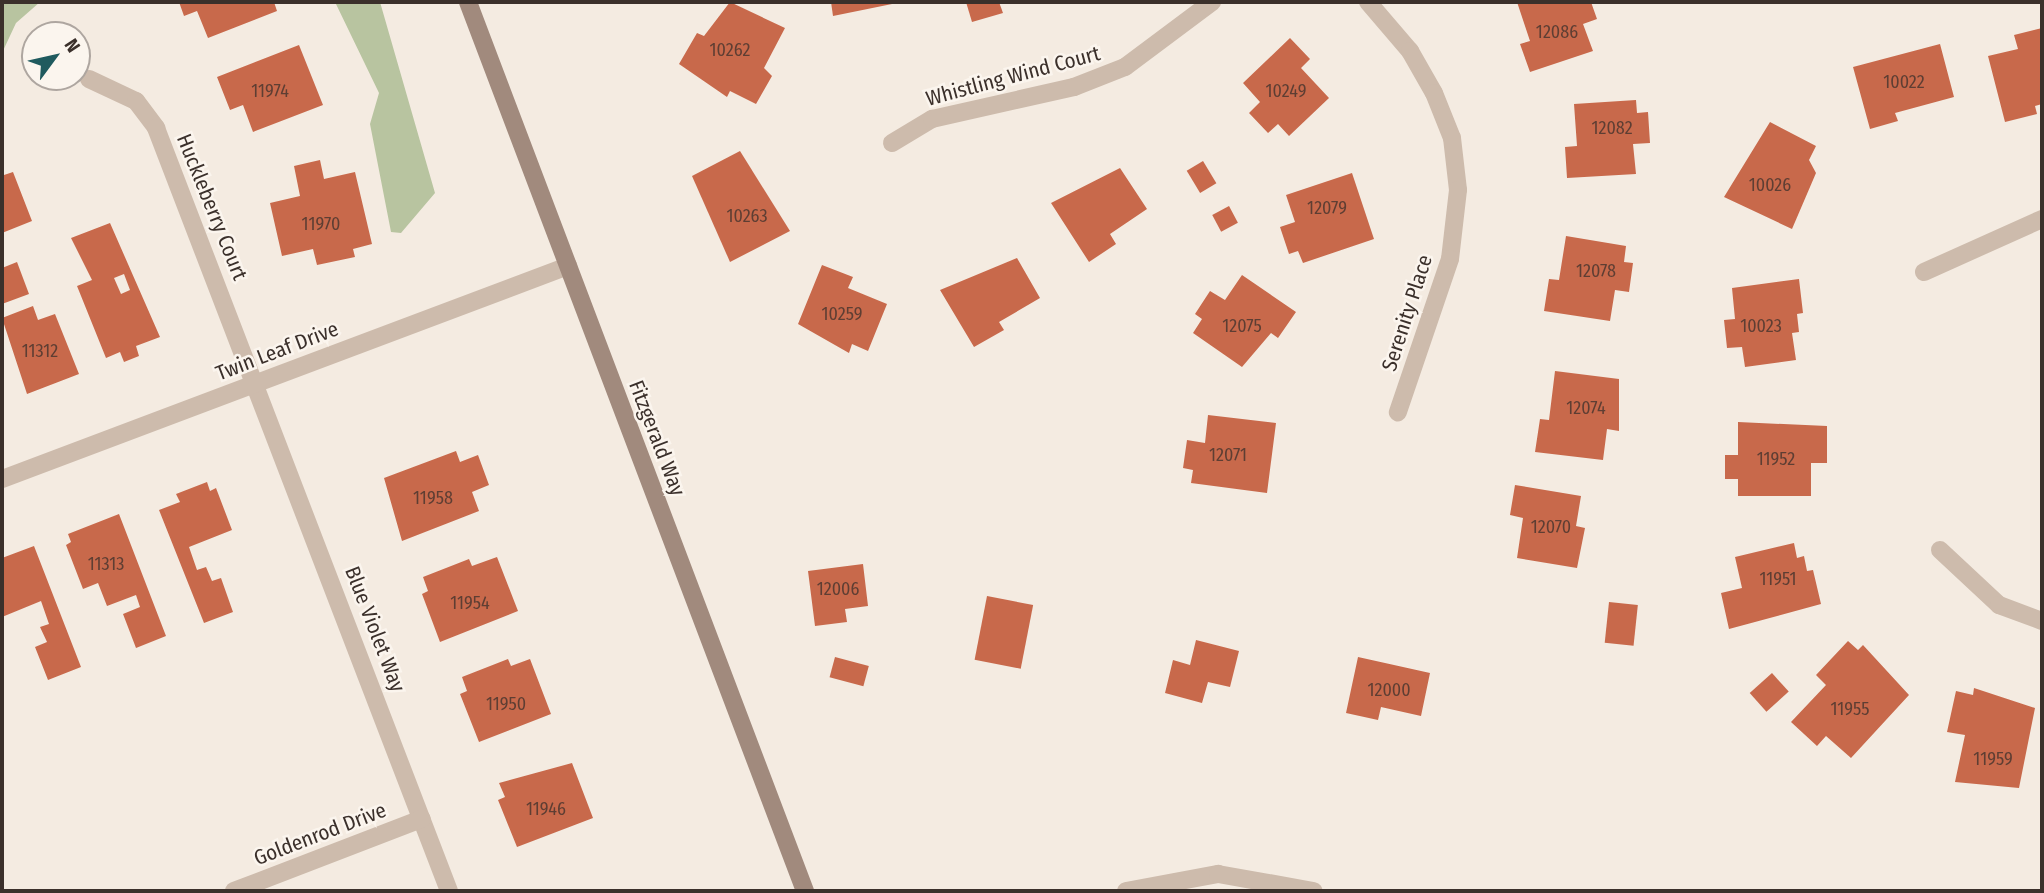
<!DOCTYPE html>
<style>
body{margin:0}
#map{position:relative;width:2044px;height:893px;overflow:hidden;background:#f4ebe1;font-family:"Fira Sans Condensed",sans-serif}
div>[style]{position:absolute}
.green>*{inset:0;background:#b8c4a0}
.building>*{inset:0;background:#c8694b;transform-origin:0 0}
.lane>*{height:18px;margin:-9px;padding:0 9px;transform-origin:9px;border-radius:9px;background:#cdbbac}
.street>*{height:18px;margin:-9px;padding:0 9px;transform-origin:9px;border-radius:9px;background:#cdbbac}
.secondary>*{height:18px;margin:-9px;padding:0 9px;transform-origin:9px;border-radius:9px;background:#a18a7d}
span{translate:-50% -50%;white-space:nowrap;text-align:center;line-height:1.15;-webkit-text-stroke:5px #fbf5ee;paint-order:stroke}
.number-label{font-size:18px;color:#5e3e33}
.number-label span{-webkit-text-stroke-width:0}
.street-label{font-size:21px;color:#3b302b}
.frame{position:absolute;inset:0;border:4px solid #3b302b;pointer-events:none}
.north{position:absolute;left:21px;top:21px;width:70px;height:70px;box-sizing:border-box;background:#fbf5ee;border:2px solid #aea6a0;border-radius:50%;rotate:57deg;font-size:19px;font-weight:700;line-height:28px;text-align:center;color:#3b302b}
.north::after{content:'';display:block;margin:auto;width:24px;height:32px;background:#1f5a5e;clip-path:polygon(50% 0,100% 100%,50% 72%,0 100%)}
</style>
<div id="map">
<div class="green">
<div style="clip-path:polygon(2px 2px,40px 2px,16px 23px,2px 53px)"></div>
<div style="clip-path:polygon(335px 2px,380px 2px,435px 193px,401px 233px,391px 232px,370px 124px,379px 93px)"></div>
</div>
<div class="building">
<div style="clip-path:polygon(179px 2px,274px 2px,277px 11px,208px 38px,197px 11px,184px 16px)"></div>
<div style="clip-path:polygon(730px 2px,785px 28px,764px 68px,772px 76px,756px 104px,730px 91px,727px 97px,679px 64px,697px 33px,704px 36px)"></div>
<div style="clip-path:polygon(831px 2px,897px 2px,897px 3px,833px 16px)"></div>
<div style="clip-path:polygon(966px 2px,999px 2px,1003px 13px,972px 22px)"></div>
<div style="clip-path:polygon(1517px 2px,1591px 2px,1597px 19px,1583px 24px,1593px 51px,1530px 72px,1520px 44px,1530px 41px)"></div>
<div style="clip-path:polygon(2042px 28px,2042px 104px,2035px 106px,2037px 114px,2005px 122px,1988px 56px,2018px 49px,2014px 35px)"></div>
<div style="clip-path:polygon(1290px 38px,1310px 59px,1301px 68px,1329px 98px,1289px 136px,1278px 124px,1268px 133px,1249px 113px,1260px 102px,1243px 83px)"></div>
<div style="clip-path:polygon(1940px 44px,1954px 97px,1895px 113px,1898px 121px,1870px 129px,1853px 67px)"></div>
<div style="clip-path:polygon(299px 45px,323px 105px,253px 132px,243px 105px,230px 110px,217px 77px)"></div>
<div style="clip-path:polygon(1636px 100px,1637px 113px,1648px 112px,1650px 143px,1633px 144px,1636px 174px,1567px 178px,1565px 147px,1577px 146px,1574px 104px)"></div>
<div style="clip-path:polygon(1770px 122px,1816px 146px,1809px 160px,1816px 173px,1792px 229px,1724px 197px)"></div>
<div style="clip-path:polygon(740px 151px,790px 231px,730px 262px,692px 176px)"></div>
<div style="clip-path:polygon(320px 160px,324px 179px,355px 172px,372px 244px,353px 249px,355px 257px,317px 265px,313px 249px,282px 256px,270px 203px,300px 196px,294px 166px)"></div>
<div style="left:1203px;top:161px;width:26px;height:19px;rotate:59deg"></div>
<div style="clip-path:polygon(1120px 168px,1147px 209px,1110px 234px,1116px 244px,1089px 262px,1051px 203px)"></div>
<div style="clip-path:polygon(2px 169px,4px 175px,13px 172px,32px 221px,2px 233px)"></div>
<div style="clip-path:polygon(1352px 173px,1374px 239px,1303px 263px,1298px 251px,1289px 254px,1280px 227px,1295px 222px,1286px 195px)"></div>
<div style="left:1229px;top:206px;width:19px;height:19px;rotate:62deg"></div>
<div style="clip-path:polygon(evenodd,110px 223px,160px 337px,136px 346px,139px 356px,124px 362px,120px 352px,106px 358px,77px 286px,92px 280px,71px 238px,110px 223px,124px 274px,130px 290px,121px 294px,114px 278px,124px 274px)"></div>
<div style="clip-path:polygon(1566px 236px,1626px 246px,1624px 262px,1633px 263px,1629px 292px,1615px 290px,1610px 321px,1544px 311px,1549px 279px,1559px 280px)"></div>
<div style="clip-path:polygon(1017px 258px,1040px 298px,999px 322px,1004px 330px,974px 347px,940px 290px)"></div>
<div style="clip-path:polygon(17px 262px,29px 294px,2px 304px,2px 268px)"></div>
<div style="clip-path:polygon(822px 265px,853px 277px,848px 288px,887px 304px,868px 351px,852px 344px,849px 353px,798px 324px)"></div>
<div style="clip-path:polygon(1242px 275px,1296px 312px,1278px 338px,1271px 333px,1242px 367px,1193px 333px,1202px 319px,1195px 314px,1210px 291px,1225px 300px)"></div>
<div style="clip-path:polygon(1799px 279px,1803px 313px,1797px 314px,1799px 332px,1792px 333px,1796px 360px,1745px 367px,1742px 347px,1727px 348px,1724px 320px,1735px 319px,1732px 288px)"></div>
<div style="clip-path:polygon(33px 306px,38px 320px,55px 314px,79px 374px,27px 394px,2px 318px)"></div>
<div style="clip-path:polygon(1555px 371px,1619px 379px,1619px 431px,1607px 429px,1603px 460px,1535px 452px,1540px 419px,1549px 420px)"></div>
<div style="clip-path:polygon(1208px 415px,1276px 423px,1267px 493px,1191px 483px,1193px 470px,1183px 468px,1187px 440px,1205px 443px)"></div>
<div style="clip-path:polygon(1738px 422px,1827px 426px,1827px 463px,1811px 463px,1811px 496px,1738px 496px,1738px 479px,1725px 479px,1725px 455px,1738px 455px)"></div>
<div style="clip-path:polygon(456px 451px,460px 462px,478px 455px,489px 485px,472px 492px,479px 511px,402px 541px,384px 478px)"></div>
<div style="clip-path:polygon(207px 482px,210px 491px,216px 488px,232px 530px,189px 547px,197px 570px,206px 567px,212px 581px,221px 578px,233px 612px,204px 623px,159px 510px,180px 502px,176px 494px)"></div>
<div style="clip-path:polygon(1515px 485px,1581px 496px,1576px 526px,1585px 528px,1577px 568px,1517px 558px,1523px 518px,1510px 515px)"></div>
<div style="clip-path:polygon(119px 514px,166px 636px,136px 648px,123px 614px,140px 607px,136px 595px,107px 606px,98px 583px,83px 589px,66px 545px,71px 542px,68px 534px)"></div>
<div style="clip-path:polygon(1794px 543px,1797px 558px,1804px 556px,1807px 571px,1813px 570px,1821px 604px,1729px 629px,1721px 593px,1742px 588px,1735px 557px)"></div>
<div style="clip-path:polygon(34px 546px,81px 667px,48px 680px,35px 647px,47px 642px,40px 627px,49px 624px,41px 601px,2px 617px,2px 558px)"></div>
<div style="clip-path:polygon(497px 557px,518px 611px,440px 642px,422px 594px,428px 591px,423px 577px,469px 559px,472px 566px)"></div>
<div style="clip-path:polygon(863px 564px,868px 606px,845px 609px,847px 622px,815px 626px,808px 571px)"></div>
<div style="left:987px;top:596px;width:47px;height:65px;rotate:11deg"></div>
<div style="left:1609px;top:602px;width:29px;height:41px;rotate:6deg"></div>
<div style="clip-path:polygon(1196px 640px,1239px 651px,1230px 687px,1208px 682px,1202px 703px,1165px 693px,1173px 660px,1190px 665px)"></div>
<div style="clip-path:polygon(1848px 641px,1858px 650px,1863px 645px,1909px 695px,1851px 758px,1826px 736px,1817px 746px,1791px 722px,1826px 685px,1816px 675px)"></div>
<div style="left:835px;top:657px;width:35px;height:21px;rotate:15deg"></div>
<div style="clip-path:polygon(1358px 657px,1430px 673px,1421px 716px,1381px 707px,1378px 720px,1346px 713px)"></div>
<div style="clip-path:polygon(508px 659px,511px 666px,530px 659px,551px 714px,479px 742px,460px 694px,467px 691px,462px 677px)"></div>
<div style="left:1772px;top:673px;width:25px;height:30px;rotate:48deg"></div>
<div style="clip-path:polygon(1974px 688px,2035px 708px,2019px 788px,1955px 782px,1965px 735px,1947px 732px,1956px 691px,1973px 695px)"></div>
<div style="clip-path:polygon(572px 763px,593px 818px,517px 847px,498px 800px,505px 797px,499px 783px)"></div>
</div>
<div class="lane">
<div style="left:1126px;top:891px;width:94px;rotate:-10.5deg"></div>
<div style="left:1218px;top:874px;width:97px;rotate:10.1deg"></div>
</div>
<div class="street">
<div style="left:1368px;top:2px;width:65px;rotate:49.4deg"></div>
<div style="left:1410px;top:51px;width:48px;rotate:60.3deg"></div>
<div style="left:1434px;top:93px;width:48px;rotate:68.2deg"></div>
<div style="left:1452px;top:138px;width:52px;rotate:83.4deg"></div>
<div style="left:1458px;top:190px;width:69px;rotate:96.6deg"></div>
<div style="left:1450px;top:259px;width:162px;rotate:108.8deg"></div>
<div style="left:89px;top:79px;width:52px;rotate:25.1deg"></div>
<div style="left:136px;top:101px;width:34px;rotate:53deg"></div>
<div style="left:156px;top:128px;width:817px;rotate:68.99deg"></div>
<div style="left:892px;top:143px;width:47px;rotate:-31deg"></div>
<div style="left:932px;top:119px;width:146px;rotate:-12.7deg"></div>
<div style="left:1074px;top:87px;width:55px;rotate:-21.4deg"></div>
<div style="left:1125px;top:67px;width:109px;rotate:-36.8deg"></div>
<div style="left:1924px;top:272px;width:129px;rotate:-24.2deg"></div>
<div style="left:2px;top:479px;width:605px;rotate:-20.62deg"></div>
<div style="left:1940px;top:550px;width:81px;rotate:43deg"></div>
<div style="left:1999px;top:605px;width:46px;rotate:20.4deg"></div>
<div style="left:234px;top:891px;width:201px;rotate:-21deg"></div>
</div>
<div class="secondary">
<div style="left:468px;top:2px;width:951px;rotate:69.24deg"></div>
</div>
<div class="number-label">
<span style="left:1557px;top:32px">12086</span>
<span style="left:730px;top:50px">10262</span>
<span style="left:1904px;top:82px">10022</span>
<span style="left:270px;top:91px">11974</span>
<span style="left:1286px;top:91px">10249</span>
<span style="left:1612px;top:128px">12082</span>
<span style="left:1770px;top:185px">10026</span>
<span style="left:1327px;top:208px">12079</span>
<span style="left:747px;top:216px">10263</span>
<span style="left:321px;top:224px">11970</span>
<span style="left:1596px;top:271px">12078</span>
<span style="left:842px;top:314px">10259</span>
<span style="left:1242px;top:326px">12075</span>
<span style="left:1761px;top:326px">10023</span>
<span style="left:40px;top:351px">11312</span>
<span style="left:1586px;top:408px">12074</span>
<span style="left:1228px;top:455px">12071</span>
<span style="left:1776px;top:459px">11952</span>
<span style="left:433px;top:498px">11958</span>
<span style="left:1551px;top:527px">12070</span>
<span style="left:106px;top:564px">11313</span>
<span style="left:1778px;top:579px">11951</span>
<span style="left:838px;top:589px">12006</span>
<span style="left:470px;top:603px">11954</span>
<span style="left:1389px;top:690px">12000</span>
<span style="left:506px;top:704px">11950</span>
<span style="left:1850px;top:709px">11955</span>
<span style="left:1993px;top:759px">11959</span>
<span style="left:546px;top:809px">11946</span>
</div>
<div class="street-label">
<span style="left:1013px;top:76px;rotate:-15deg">Whistling Wind Court</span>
<span style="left:212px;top:207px;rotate:68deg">Huckleberry Court</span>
<span style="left:1407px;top:313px;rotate:-72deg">Serenity Place</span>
<span style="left:277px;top:351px;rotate:-21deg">Twin Leaf Drive</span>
<span style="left:657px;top:438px;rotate:69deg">Fitzgerald Way</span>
<span style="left:375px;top:629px;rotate:69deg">Blue Violet Way</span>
<span style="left:320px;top:834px;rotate:-21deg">Goldenrod Drive</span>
</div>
<div class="frame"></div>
<div class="north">N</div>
</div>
